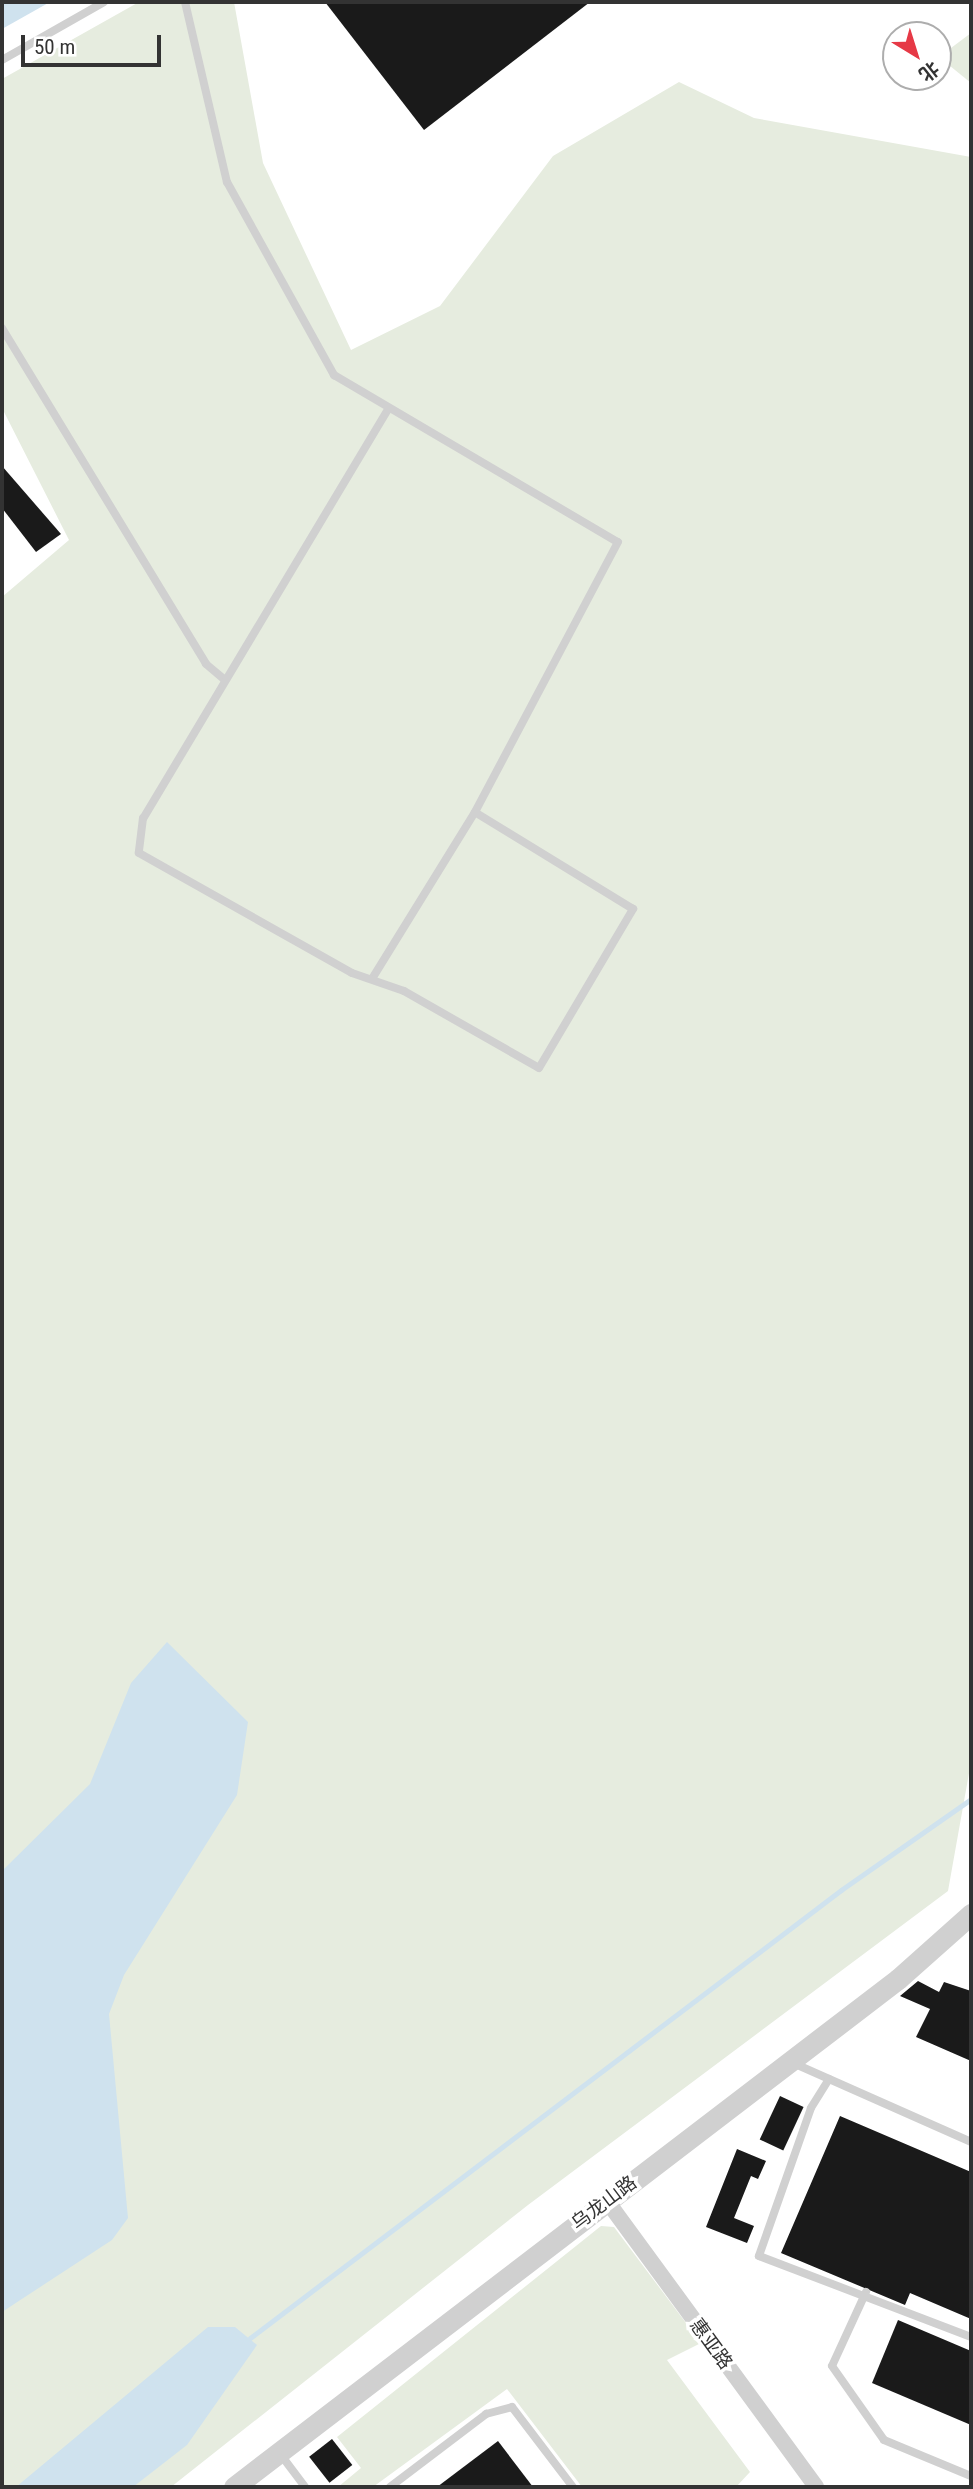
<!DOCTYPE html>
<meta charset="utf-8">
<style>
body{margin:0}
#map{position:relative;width:973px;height:2489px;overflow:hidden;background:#fff;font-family:"Roboto Condensed","Noto Sans SC",sans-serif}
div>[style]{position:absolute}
.green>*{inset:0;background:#e6ecdf}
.water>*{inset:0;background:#cfe2ee}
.stream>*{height:5px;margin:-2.5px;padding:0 2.5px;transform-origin:2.5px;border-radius:2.5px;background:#cfe2ee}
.building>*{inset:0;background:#1a1a1a;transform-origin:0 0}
.service>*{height:8px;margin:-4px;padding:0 4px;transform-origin:4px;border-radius:4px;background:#d0d0d0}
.minor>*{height:16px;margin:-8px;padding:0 8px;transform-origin:8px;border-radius:8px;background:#d0d0d0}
.tertiary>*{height:21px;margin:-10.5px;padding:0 10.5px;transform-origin:10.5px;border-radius:10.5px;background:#d0d0d0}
span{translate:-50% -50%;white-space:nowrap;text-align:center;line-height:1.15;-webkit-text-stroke:7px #fff;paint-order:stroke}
.street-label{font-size:19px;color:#333}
.frame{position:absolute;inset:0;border:4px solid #333;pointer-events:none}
.north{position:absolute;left:882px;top:21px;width:70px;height:70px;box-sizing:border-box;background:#fff;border:2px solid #adadad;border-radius:50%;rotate:142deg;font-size:19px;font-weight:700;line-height:28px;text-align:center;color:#333}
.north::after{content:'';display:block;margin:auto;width:24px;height:32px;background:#e63946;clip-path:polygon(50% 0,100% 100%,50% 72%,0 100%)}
.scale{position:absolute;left:21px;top:35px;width:140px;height:32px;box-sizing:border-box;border:4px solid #333;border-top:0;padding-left:9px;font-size:21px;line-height:24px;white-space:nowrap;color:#333;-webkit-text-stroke:5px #fff;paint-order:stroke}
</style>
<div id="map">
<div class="green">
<div style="clip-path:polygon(139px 2px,234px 2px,263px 163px,351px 350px,440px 306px,553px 156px,679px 82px,754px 118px,971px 157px,971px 1762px,948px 1891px,528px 2205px,171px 2487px,2px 2487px,2px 597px,69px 540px,2px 408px,2px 79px)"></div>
<div style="clip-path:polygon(971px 33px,971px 83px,939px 57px)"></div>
<div style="clip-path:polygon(601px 2226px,614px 2227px,701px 2343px,667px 2360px,750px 2472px,736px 2487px,582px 2487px,507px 2389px,373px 2487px,338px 2487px,361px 2468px,337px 2437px)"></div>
</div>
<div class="water">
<div style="clip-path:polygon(2px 2px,50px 2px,2px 29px)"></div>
<div style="clip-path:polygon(167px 1642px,248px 1722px,237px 1795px,124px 1975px,109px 2014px,128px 2218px,112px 2240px,2px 2312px,2px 1871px,90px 1784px,131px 1683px)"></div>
<div style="clip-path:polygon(208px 2327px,235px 2327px,257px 2345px,187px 2445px,133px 2487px,16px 2487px)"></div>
</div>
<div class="stream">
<div style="left:250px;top:2338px;width:742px;rotate:-37.16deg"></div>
<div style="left:841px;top:1890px;width:159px;rotate:-35deg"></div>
</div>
<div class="building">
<div style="clip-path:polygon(325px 2px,590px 2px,424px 130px)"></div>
<div style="clip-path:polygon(2px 466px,61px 534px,36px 552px,2px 508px)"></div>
<div style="clip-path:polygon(918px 1981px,939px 1992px,944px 1982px,971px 1991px,971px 2061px,916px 2037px,930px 2009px,900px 1996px)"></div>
<div style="left:780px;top:2096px;width:26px;height:48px;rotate:25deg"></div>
<div style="clip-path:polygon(840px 2116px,971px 2172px,971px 2319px,910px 2293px,905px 2305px,781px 2253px)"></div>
<div style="clip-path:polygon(737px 2149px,766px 2161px,758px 2179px,751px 2176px,734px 2218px,754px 2226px,747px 2243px,706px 2227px)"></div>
<div style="clip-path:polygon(898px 2320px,971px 2351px,971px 2425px,872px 2383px)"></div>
<div style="left:332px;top:2439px;width:33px;height:29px;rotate:52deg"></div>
<div style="clip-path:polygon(498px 2441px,533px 2487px,437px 2487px)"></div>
</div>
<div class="service">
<div style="left:185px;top:2px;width:185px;rotate:76.9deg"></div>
<div style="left:227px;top:182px;width:221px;rotate:61deg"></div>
<div style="left:334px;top:375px;width:329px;rotate:30.5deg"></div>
<div style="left:618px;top:542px;width:306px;rotate:117.9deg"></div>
<div style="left:475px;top:812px;width:194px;rotate:121.7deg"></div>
<div style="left:2px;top:60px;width:117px;rotate:-29.6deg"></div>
<div style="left:2px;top:328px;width:393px;rotate:58.7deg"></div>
<div style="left:206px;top:664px;width:25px;rotate:40deg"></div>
<div style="left:387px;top:411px;width:475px;rotate:120.9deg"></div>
<div style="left:143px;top:818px;width:35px;rotate:97deg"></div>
<div style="left:139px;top:853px;width:244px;rotate:29.4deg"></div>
<div style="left:352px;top:973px;width:55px;rotate:19.1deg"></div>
<div style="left:404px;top:991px;width:155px;rotate:29.7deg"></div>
<div style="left:539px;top:1068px;width:185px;rotate:-59.4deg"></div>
<div style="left:633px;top:909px;width:185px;rotate:-148.5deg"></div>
<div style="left:793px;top:2063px;width:195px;rotate:23.9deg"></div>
<div style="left:829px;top:2079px;width:34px;rotate:122deg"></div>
<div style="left:811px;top:2108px;width:157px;rotate:109.4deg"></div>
<div style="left:759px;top:2256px;width:227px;rotate:20.9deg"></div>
<div style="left:866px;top:2292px;width:81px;rotate:114.7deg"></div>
<div style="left:832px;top:2366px;width:90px;rotate:54.9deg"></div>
<div style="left:884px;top:2440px;width:94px;rotate:22.5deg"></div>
<div style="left:281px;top:2455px;width:40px;rotate:53deg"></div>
<div style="left:390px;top:2487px;width:121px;rotate:-37.2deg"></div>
<div style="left:486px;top:2414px;width:27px;rotate:-15deg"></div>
<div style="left:512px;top:2407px;width:101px;rotate:52.7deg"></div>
</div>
<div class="minor">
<div style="left:607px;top:2201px;width:354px;rotate:53.8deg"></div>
</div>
<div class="tertiary">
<div style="left:234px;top:2487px;width:836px;rotate:-37.42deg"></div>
<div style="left:898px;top:1979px;width:98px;rotate:-41.7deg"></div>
</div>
<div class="street-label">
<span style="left:604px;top:2203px;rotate:-37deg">乌龙山路</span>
<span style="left:711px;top:2344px;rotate:54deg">惠亚路</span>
</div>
<div class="frame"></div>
<div class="north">北</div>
<div class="scale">50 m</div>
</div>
